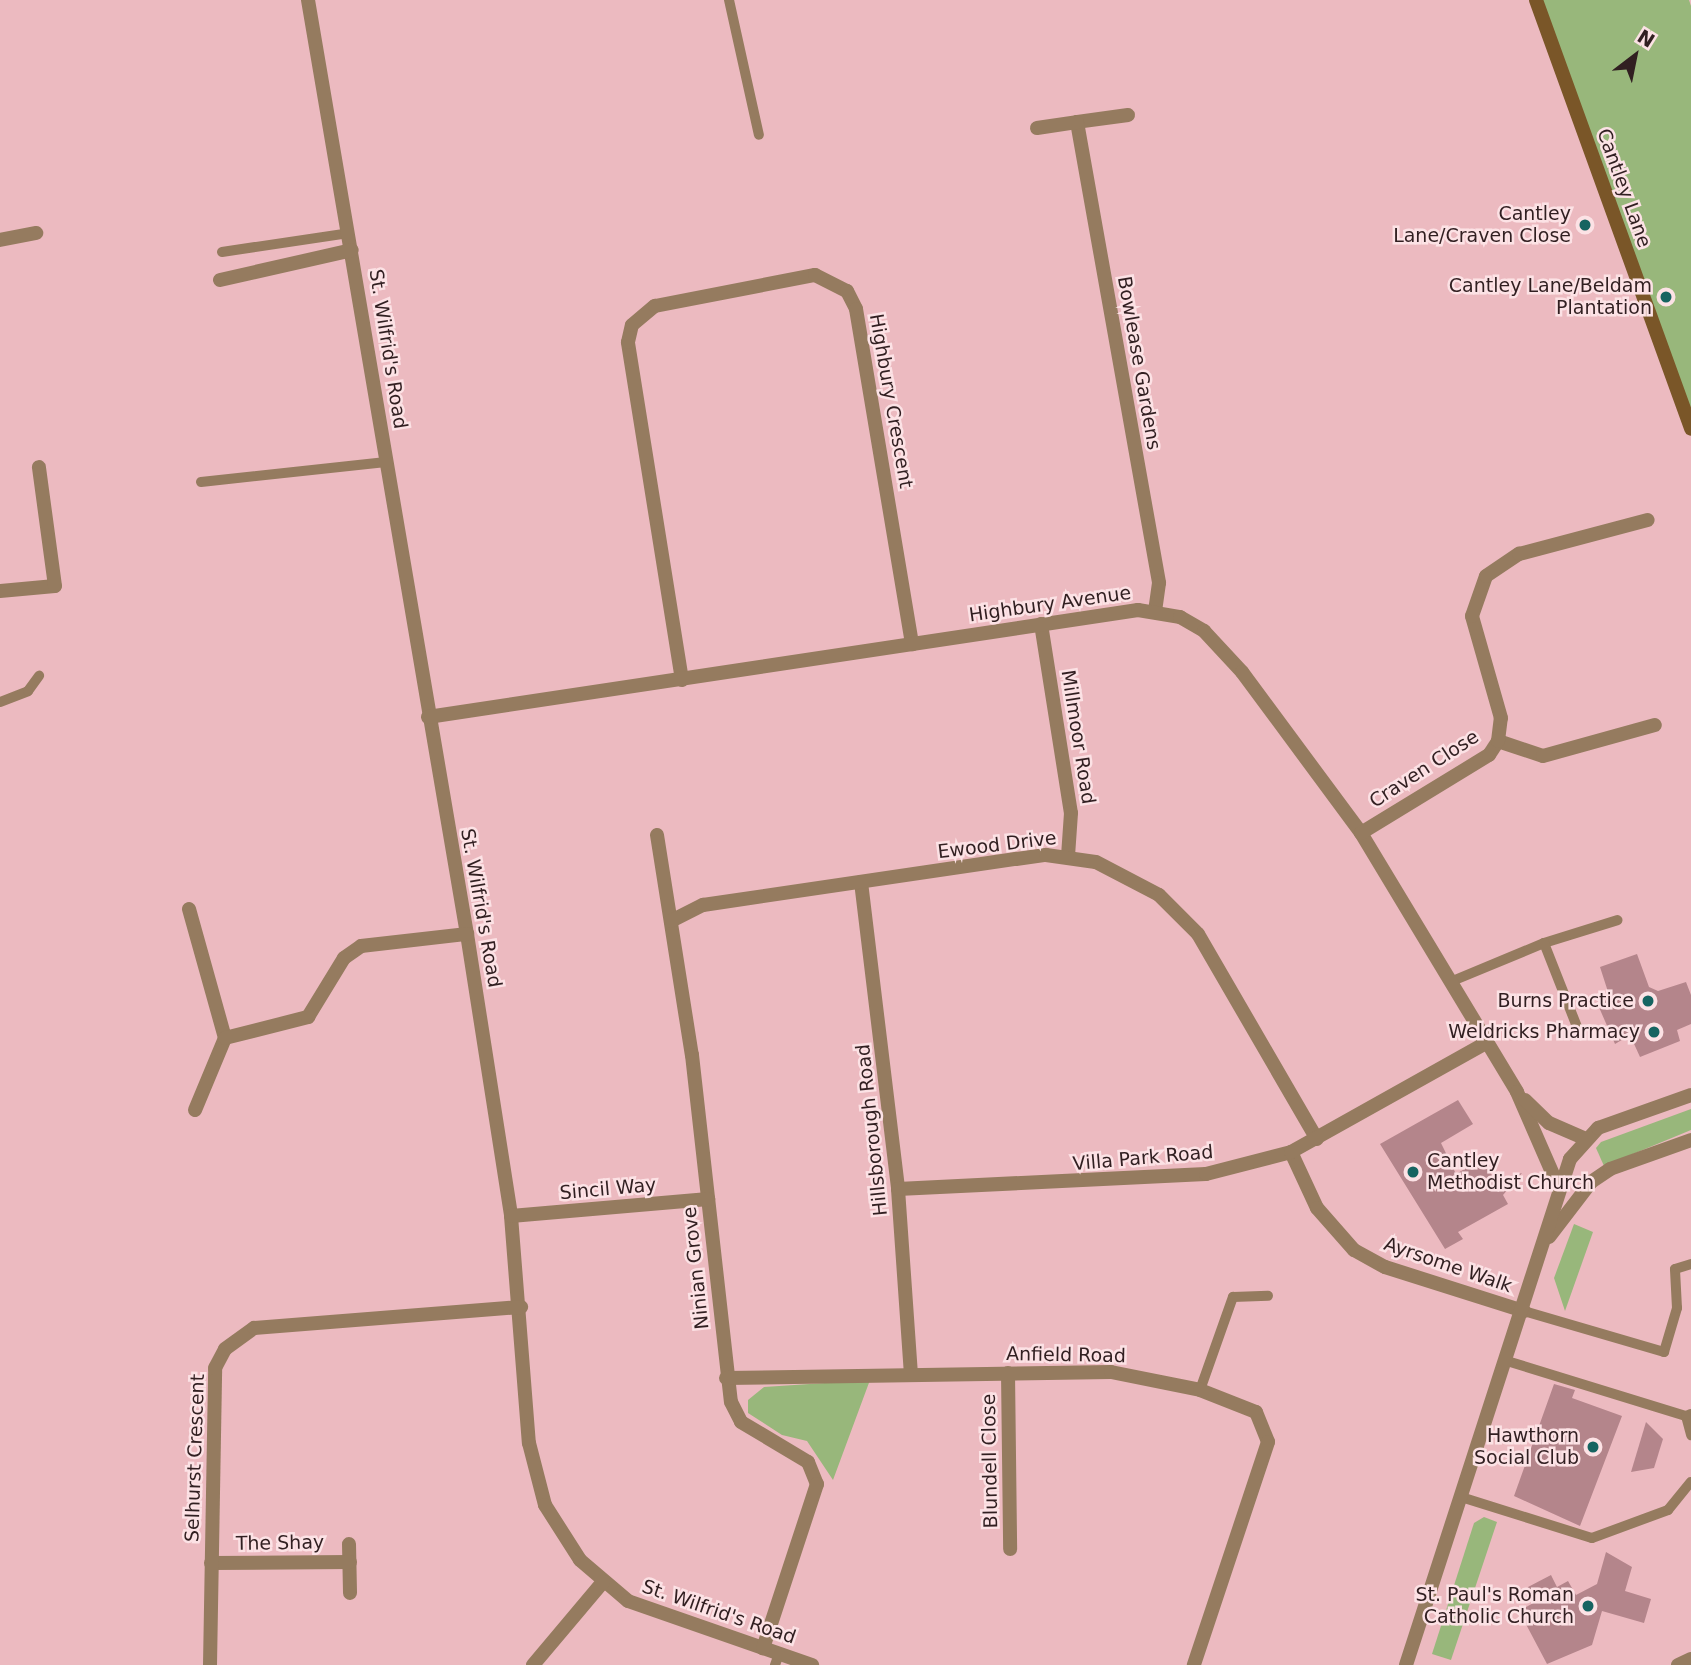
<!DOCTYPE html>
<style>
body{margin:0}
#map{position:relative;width:1691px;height:1665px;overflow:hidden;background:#ecbac0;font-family:"DejaVu Sans",sans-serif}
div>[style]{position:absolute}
.green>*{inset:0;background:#98b77b}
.building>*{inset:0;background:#b4858b}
.service>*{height:10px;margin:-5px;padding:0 5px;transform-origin:5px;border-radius:5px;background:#957b5f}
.minor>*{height:14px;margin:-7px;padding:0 7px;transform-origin:7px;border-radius:7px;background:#957b5f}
.tertiary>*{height:14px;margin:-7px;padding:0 7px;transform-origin:7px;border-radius:7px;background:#957b5f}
.secondary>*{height:14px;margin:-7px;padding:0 7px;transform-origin:7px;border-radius:7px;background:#7a5628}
.dots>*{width:19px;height:19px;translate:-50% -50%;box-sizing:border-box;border:4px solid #fce2e5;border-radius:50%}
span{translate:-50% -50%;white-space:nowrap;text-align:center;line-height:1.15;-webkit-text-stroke:5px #fce2e5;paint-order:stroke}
.street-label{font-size:19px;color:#311f21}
.poi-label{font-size:19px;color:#311f21}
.right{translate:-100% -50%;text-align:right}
.left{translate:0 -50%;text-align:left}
.north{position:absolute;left:1600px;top:21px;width:70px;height:70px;-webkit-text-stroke:5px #fce2e5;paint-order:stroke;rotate:32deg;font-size:19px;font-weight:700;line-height:28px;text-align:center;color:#311f21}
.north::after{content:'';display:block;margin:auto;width:24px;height:32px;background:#311f21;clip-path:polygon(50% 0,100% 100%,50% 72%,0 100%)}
</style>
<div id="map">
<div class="green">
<div style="clip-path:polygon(1537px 0,1689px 0,1691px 6px,1691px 414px)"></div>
<div style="clip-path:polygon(1691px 1109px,1691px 1130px,1604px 1166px,1596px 1148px,1601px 1142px)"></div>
<div style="clip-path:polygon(1574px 1224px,1593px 1232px,1565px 1311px,1554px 1278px)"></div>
<div style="clip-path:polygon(870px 1380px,833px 1480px,807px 1441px,782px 1435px,748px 1413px,748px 1400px,764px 1387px)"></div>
<div style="clip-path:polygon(1484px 1517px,1497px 1522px,1451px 1660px,1432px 1654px,1474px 1523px)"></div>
</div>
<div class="building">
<div style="clip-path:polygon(1637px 954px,1649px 987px,1658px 991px,1686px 982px,1691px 995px,1691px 1024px,1677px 1030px,1680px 1041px,1640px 1057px,1630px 1035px,1615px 1044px,1598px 1005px,1610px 998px,1600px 967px)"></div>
<div style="clip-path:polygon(1458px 1100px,1473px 1124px,1441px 1143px,1456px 1174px,1475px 1163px,1486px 1163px,1494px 1180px,1522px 1173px,1503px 1195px,1508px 1204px,1458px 1232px,1463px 1239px,1445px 1249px,1380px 1144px)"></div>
<div style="clip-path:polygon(1554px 1384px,1575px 1390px,1572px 1398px,1622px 1416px,1580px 1526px,1514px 1496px)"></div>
<div style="clip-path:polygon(1646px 1422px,1663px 1439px,1654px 1468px,1631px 1472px)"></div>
<div style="clip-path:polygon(1606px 1552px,1632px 1567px,1625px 1591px,1651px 1599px,1644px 1623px,1602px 1611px,1592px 1645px,1547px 1664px,1519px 1611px,1535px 1602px,1528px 1587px,1551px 1575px,1557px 1587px,1568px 1581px,1576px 1595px,1597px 1584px)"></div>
</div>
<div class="service">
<div style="left:729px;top:0;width:138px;rotate:77.5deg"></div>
<div style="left:222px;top:252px;width:128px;rotate:-8.5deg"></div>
<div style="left:201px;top:482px;width:186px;rotate:-6.2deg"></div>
<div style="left:0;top:702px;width:30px;rotate:-21deg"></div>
<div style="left:28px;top:691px;width:19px;rotate:-54deg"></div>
<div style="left:1544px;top:943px;width:77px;rotate:-17.3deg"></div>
<div style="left:1450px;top:982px;width:102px;rotate:-22.5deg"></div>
<div style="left:1544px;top:943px;width:96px;rotate:68.5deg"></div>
<div style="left:1524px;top:1311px;width:146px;rotate:16.3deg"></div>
<div style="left:1664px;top:1352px;width:46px;rotate:-73.5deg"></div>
<div style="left:1677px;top:1308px;width:39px;rotate:-93deg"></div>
<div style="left:1675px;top:1269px;width:17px;rotate:-17deg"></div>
<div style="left:1507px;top:1361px;width:187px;rotate:17.1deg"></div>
<div style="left:1200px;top:1390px;width:99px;rotate:-70.5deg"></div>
<div style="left:1233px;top:1297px;width:35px;rotate:-2deg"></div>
<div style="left:1691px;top:1414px;width:5px;rotate:158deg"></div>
<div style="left:1686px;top:1416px;width:20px;rotate:75deg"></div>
<div style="left:1461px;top:1497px;width:137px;rotate:17.4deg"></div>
<div style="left:1592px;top:1538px;width:81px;rotate:-20.2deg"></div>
<div style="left:1668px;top:1510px;width:36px;rotate:-51deg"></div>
<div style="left:775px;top:1665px;width:12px;rotate:-70deg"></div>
</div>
<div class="minor">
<div style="left:308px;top:0;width:947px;rotate:80.34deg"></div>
<div style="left:467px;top:934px;width:285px;rotate:81.1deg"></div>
<div style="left:511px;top:1216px;width:228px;rotate:85.5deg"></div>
<div style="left:529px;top:1443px;width:64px;rotate:75.5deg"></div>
<div style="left:545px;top:1505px;width:65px;rotate:57.5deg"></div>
<div style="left:580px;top:1560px;width:63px;rotate:40.5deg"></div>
<div style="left:628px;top:1601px;width:195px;rotate:19.2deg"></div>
<div style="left:1128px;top:115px;width:51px;rotate:172.2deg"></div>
<div style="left:1077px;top:122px;width:468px;rotate:79.9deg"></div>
<div style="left:1159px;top:583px;width:27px;rotate:98deg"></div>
<div style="left:1037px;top:128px;width:40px;rotate:-8.5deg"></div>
<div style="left:0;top:240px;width:37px;rotate:-11deg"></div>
<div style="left:220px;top:280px;width:135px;rotate:-12.8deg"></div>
<div style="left:0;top:591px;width:55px;rotate:-5.2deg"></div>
<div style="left:55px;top:586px;width:120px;rotate:-97.7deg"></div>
<div style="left:1041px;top:624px;width:191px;rotate:81deg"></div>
<div style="left:1071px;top:813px;width:43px;rotate:94deg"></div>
<div style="left:682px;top:680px;width:342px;rotate:-99.1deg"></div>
<div style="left:628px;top:342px;width:17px;rotate:-77deg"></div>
<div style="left:632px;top:325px;width:30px;rotate:-40deg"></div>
<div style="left:655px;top:306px;width:163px;rotate:-11deg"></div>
<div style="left:815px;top:275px;width:36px;rotate:27deg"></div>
<div style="left:847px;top:291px;width:20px;rotate:63deg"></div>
<div style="left:856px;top:309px;width:340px;rotate:80.5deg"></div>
<div style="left:428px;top:717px;width:718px;rotate:-8.57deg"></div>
<div style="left:1138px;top:610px;width:43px;rotate:9.5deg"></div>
<div style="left:1180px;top:617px;width:28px;rotate:30deg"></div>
<div style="left:1204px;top:631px;width:56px;rotate:47.2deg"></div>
<div style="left:1242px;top:672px;width:200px;rotate:53.5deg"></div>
<div style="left:1361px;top:833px;width:302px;rotate:58.9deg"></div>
<div style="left:1517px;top:1092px;width:103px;rotate:66.4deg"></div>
<div style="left:1498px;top:741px;width:47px;rotate:18.4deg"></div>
<div style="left:1543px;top:756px;width:116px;rotate:-15.5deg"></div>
<div style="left:1361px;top:833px;width:150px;rotate:-31.4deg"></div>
<div style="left:1489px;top:755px;width:17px;rotate:-57deg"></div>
<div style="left:1498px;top:741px;width:23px;rotate:-83deg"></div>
<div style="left:1501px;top:718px;width:106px;rotate:-105.9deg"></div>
<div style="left:1472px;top:616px;width:42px;rotate:-70.7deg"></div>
<div style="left:1486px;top:576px;width:40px;rotate:-34deg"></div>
<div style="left:1519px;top:554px;width:133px;rotate:-14.8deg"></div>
<div style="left:657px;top:835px;width:223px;rotate:81deg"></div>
<div style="left:692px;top:1055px;width:349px;rotate:83.6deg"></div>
<div style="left:731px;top:1402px;width:22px;rotate:63deg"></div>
<div style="left:741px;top:1422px;width:78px;rotate:30.8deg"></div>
<div style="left:808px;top:1462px;width:24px;rotate:68deg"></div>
<div style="left:817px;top:1484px;width:173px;rotate:108.2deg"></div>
<div style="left:861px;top:882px;width:309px;rotate:83.1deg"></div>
<div style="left:898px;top:1189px;width:185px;rotate:86deg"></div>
<div style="left:189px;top:909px;width:134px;rotate:74.4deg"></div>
<div style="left:225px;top:1038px;width:78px;rotate:112.6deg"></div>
<div style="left:671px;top:921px;width:36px;rotate:-27deg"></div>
<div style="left:703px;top:905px;width:316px;rotate:-8.4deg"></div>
<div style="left:1016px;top:859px;width:30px;rotate:-8deg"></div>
<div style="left:1046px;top:855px;width:50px;rotate:8deg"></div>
<div style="left:1096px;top:862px;width:71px;rotate:27.6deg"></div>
<div style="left:1159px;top:895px;width:55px;rotate:45deg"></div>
<div style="left:1198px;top:934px;width:237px;rotate:59.9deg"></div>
<div style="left:225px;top:1038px;width:86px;rotate:-14.2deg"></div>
<div style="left:308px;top:1017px;width:69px;rotate:-58.6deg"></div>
<div style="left:344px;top:958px;width:21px;rotate:-35deg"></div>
<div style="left:361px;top:946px;width:107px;rotate:-6.5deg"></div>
<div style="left:1525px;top:1100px;width:33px;rotate:44deg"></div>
<div style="left:1549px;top:1123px;width:40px;rotate:23.4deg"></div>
<div style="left:1291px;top:1152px;width:62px;rotate:65.1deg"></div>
<div style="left:1317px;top:1208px;width:56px;rotate:48.6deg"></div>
<div style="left:1354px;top:1250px;width:35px;rotate:29deg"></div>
<div style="left:1385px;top:1267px;width:146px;rotate:17.6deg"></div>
<div style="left:898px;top:1189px;width:308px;rotate:-2.8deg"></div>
<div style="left:1206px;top:1174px;width:88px;rotate:-14.5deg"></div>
<div style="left:1291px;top:1152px;width:223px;rotate:-29.2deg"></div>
<div style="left:511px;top:1216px;width:198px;rotate:-4.9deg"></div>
<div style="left:1008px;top:1373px;width:176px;rotate:89.3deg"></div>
<div style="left:726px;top:1378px;width:385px;rotate:-0.9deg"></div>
<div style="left:1111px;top:1372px;width:91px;rotate:11.4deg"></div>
<div style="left:1200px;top:1390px;width:60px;rotate:21.4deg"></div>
<div style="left:1256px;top:1412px;width:32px;rotate:68deg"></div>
<div style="left:1268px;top:1442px;width:235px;rotate:108.4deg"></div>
<div style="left:349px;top:1544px;width:49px;rotate:88.8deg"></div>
<div style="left:211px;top:1563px;width:139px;rotate:-0.4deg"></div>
<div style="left:210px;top:1665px;width:297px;rotate:-89deg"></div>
<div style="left:215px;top:1368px;width:21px;rotate:-62deg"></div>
<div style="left:225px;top:1349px;width:36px;rotate:-36deg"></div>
<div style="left:254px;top:1328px;width:268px;rotate:-4.5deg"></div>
<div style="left:533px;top:1665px;width:109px;rotate:-49.9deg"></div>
<div style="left:1678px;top:1665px;width:14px;rotate:-25deg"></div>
</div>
<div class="tertiary">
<div style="left:1549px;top:1237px;width:69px;rotate:-52.6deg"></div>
<div style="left:1591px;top:1182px;width:23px;rotate:-34deg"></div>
<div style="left:1610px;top:1169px;width:86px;rotate:-19.7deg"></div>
<div style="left:1406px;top:1665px;width:532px;rotate:-72.04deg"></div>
<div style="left:1570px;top:1159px;width:42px;rotate:-47.9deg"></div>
<div style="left:1598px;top:1128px;width:99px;rotate:-19.5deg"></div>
</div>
<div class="secondary">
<div style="left:1536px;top:0;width:456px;rotate:70.1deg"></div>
</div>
<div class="dots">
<div style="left:1585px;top:225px;background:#166461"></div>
<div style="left:1666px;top:297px;background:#166461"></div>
<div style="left:1648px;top:1001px;background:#166461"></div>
<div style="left:1654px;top:1032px;background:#166461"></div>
<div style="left:1413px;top:1172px;background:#166461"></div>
<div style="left:1593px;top:1447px;background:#166461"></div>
<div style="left:1588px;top:1606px;background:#166461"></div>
</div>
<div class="street-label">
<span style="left:1624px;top:188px;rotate:70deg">Cantley Lane</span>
<span style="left:388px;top:349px;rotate:81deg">St. Wilfrid's Road</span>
<span style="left:1139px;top:363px;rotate:80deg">Bowlease Gardens</span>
<span style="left:891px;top:401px;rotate:80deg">Highbury Crescent</span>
<span style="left:1050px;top:604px;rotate:-8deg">Highbury Avenue</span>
<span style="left:1078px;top:737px;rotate:81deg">Millmoor Road</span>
<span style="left:1424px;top:769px;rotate:-33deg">Craven Close</span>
<span style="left:997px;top:845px;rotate:-7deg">Ewood Drive</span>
<span style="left:481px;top:908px;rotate:80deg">St. Wilfrid's Road</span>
<span style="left:872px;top:1130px;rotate:-96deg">Hillsborough Road</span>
<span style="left:1143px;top:1158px;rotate:-5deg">Villa Park Road</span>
<span style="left:608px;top:1189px;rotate:-5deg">Sincil Way</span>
<span style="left:1448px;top:1265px;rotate:19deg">Ayrsome Walk</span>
<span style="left:696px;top:1268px;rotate:-96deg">Ninian Grove</span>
<span style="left:1066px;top:1355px;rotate:1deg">Anfield Road</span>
<span style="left:195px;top:1458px;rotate:-88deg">Selhurst Crescent</span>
<span style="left:990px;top:1461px;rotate:-91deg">Blundell Close</span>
<span style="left:280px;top:1543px;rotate:-1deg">The Shay</span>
<span style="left:719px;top:1612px;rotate:19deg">St. Wilfrid's Road</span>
</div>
<div class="poi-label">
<span class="right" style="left:1571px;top:225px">Cantley<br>Lane/Craven Close</span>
<span class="right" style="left:1652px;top:297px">Cantley Lane/Beldam<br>Plantation</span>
<span class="right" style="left:1634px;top:1001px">Burns Practice</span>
<span class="right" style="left:1640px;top:1032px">Weldricks Pharmacy</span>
<span class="left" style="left:1427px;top:1172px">Cantley<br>Methodist Church</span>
<span class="right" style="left:1579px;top:1447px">Hawthorn<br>Social Club</span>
<span class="right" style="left:1574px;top:1606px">St. Paul's Roman<br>Catholic Church</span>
</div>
<div class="north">N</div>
</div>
